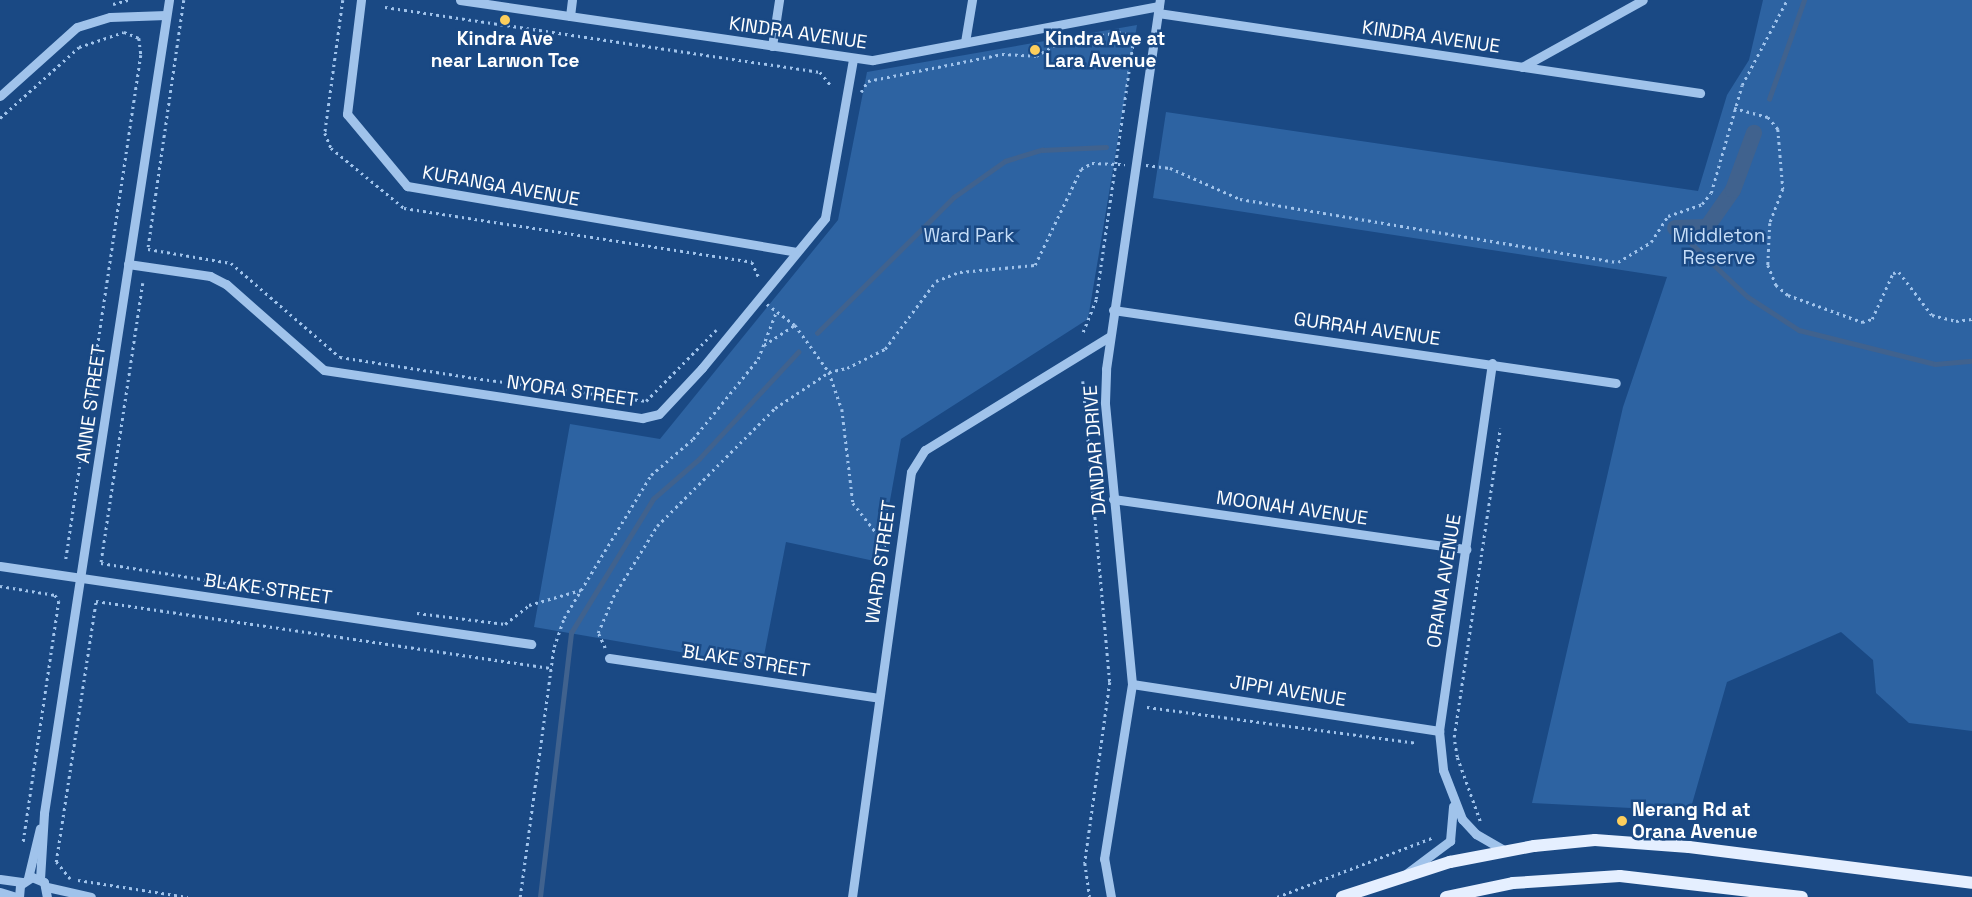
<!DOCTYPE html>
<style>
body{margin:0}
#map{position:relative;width:1972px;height:897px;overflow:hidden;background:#1a4984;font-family:"Space Grotesk",sans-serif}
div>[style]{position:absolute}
.green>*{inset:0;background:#2d63a2}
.stream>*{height:4.5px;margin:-2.25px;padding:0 2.25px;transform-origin:2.25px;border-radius:2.25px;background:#40628e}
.canal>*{height:16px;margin:-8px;padding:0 8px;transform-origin:8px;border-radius:8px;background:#40628e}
.path>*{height:2.5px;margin-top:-1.25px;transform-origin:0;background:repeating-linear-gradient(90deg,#a0c3eb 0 2.5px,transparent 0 6.5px)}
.minor>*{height:9px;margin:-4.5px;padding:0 4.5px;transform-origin:4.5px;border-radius:4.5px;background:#a0c3eb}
.major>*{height:12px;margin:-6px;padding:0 6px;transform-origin:6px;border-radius:6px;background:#e5efff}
.dots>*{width:14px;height:14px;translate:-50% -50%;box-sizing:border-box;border:2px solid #1a4984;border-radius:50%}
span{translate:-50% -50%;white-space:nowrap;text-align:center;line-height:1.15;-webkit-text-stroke:5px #1a4984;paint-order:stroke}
.street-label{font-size:19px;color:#fff}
.poi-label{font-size:19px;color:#fff;font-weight:700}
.left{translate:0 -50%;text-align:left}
.park-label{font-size:19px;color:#c5ddf8}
</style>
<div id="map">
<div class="green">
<div style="clip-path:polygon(1763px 0,1972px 0,1972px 731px,1909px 723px,1876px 693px,1873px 660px,1841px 632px,1727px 682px,1690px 811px,1532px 803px,1623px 407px,1667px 277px,1153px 198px,1166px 112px,1698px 191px,1727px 95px,1749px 60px)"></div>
<div style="clip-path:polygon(1137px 25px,1088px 319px,901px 439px,879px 562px,786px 542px,762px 666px,534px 627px,570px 424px,660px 439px,838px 220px,867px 72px)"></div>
</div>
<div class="stream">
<div style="left:1769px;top:99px;width:105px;rotate:-70.5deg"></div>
<div style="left:1675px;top:228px;width:100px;rotate:43.4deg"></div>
<div style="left:1748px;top:297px;width:61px;rotate:32.9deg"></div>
<div style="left:1799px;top:330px;width:140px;rotate:14deg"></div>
<div style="left:1935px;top:364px;width:37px;rotate:-5deg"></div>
<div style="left:817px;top:333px;width:193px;rotate:-44.8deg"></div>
<div style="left:954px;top:197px;width:62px;rotate:-35.2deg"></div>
<div style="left:1005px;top:161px;width:39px;rotate:-17deg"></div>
<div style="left:1042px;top:150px;width:64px;rotate:-2.7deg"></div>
<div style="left:540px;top:897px;width:266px;rotate:-83.3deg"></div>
<div style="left:571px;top:633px;width:157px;rotate:-58.5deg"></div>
<div style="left:653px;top:499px;width:61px;rotate:-41deg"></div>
<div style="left:699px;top:459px;width:146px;rotate:-47.2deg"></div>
</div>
<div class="canal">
<div style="left:1675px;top:228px;width:32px;rotate:-2deg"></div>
<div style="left:1707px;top:227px;width:45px;rotate:-54.9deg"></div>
<div style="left:1733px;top:190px;width:61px;rotate:-69.8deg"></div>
</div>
<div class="path">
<div style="left:184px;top:0;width:252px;rotate:98.2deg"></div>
<div style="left:148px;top:249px;width:84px;rotate:9.6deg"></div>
<div style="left:231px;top:263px;width:144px;rotate:40.8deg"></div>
<div style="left:340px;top:357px;width:136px;rotate:8.9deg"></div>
<div style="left:474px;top:378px;width:174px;rotate:7.6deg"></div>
<div style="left:646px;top:401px;width:100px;rotate:-45.4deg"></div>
<div style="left:343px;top:0;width:134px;rotate:97.7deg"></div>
<div style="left:325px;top:133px;width:16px;rotate:68deg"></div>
<div style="left:331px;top:148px;width:94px;rotate:39.4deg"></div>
<div style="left:404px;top:208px;width:352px;rotate:8.8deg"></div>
<div style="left:752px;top:262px;width:17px;rotate:66deg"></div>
<div style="left:113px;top:4px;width:16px;rotate:-15deg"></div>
<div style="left:385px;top:7px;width:440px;rotate:8.5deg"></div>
<div style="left:820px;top:72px;width:19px;rotate:51deg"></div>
<div style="left:861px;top:92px;width:13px;rotate:-58deg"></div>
<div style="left:868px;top:81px;width:137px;rotate:-11.4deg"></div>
<div style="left:1002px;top:54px;width:34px;rotate:3deg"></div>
<div style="left:1036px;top:56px;width:24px;rotate:-30deg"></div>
<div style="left:1057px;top:44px;width:62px;rotate:-11.1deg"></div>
<div style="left:1118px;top:32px;width:17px;rotate:13deg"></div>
<div style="left:1734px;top:108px;width:35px;rotate:15deg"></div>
<div style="left:1768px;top:117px;width:16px;rotate:50deg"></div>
<div style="left:1778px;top:129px;width:60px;rotate:85.2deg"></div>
<div style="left:1783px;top:189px;width:36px;rotate:111deg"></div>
<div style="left:1770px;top:223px;width:42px;rotate:92.7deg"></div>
<div style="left:1768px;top:265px;width:22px;rotate:68deg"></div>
<div style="left:1776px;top:285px;width:16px;rotate:40deg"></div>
<div style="left:1788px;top:295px;width:79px;rotate:20deg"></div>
<div style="left:1862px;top:322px;width:10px;rotate:-17deg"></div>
<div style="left:1872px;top:319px;width:51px;rotate:-65.5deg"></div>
<div style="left:1893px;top:273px;width:6px;rotate:-9deg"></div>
<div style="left:1899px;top:272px;width:54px;rotate:52.5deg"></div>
<div style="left:1932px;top:315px;width:25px;rotate:14deg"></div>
<div style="left:1956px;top:321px;width:16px;rotate:-7deg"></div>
<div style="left:0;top:118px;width:106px;rotate:-41.9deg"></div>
<div style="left:79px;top:47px;width:47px;rotate:-18.4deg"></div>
<div style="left:124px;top:32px;width:16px;rotate:22deg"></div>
<div style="left:139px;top:38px;width:17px;rotate:83deg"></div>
<div style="left:141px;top:55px;width:510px;rotate:98.46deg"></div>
<div style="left:1146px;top:165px;width:24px;rotate:7deg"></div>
<div style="left:1170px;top:168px;width:77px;rotate:23.9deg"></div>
<div style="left:1240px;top:199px;width:383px;rotate:9.5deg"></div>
<div style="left:1618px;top:262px;width:39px;rotate:-31deg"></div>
<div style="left:1651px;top:242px;width:31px;rotate:-57deg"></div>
<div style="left:1668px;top:216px;width:36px;rotate:-19deg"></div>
<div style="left:1702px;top:204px;width:14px;rotate:-51deg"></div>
<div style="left:1711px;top:193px;width:112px;rotate:-74deg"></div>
<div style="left:1742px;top:85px;width:96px;rotate:-62.1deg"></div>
<div style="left:143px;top:283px;width:283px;rotate:98.5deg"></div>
<div style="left:101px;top:563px;width:176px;rotate:9.1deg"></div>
<div style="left:767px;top:304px;width:35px;rotate:37deg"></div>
<div style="left:795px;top:325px;width:58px;rotate:54.1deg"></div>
<div style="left:829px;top:372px;width:18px;rotate:-13deg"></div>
<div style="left:847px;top:368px;width:42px;rotate:-26.6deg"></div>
<div style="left:885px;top:349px;width:85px;rotate:-53.1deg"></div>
<div style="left:936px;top:281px;width:26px;rotate:-21deg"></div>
<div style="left:960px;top:272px;width:75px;rotate:-5.3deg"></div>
<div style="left:1035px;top:265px;width:106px;rotate:-64.4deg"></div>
<div style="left:1081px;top:169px;width:13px;rotate:-29deg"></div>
<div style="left:1092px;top:163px;width:33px;rotate:2deg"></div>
<div style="left:1083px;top:332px;width:35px;rotate:-68deg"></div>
<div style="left:1096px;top:299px;width:272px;rotate:-81.8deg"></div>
<div style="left:764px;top:345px;width:37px;rotate:-33deg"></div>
<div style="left:1083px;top:381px;width:302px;rotate:84.9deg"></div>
<div style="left:1110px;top:682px;width:183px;rotate:97.9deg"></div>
<div style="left:1085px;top:863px;width:34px;rotate:82deg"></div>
<div style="left:0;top:586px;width:56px;rotate:9.3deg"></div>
<div style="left:55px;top:595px;width:7px;rotate:56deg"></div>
<div style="left:59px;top:601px;width:246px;rotate:98.4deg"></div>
<div style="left:417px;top:613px;width:89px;rotate:7.1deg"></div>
<div style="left:505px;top:624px;width:31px;rotate:-38deg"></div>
<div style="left:529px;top:605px;width:54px;rotate:-16.1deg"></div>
<div style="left:605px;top:648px;width:17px;rotate:-115deg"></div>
<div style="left:598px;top:633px;width:39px;rotate:-67deg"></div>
<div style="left:613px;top:597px;width:84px;rotate:-58.2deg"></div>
<div style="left:657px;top:526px;width:167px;rotate:-45deg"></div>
<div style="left:775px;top:408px;width:65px;rotate:-33.7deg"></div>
<div style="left:829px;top:372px;width:39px;rotate:71deg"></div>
<div style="left:842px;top:409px;width:95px;rotate:83.3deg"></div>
<div style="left:853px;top:503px;width:58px;rotate:52deg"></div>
<div style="left:1147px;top:707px;width:271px;rotate:7.6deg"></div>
<div style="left:1480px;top:821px;width:68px;rotate:-109.8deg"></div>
<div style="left:1457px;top:757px;width:20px;rotate:-99deg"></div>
<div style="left:1454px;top:737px;width:312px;rotate:-81.5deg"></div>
<div style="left:70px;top:879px;width:22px;rotate:-129deg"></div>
<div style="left:56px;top:862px;width:264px;rotate:-81.3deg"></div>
<div style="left:96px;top:601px;width:461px;rotate:8.4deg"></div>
<div style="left:78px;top:880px;width:111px;rotate:8.8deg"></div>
<div style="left:520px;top:897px;width:252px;rotate:-82.3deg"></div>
<div style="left:554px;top:647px;width:31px;rotate:-71deg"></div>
<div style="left:564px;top:618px;width:167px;rotate:-58.7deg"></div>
<div style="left:651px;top:475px;width:55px;rotate:-40.6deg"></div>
<div style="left:693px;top:439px;width:103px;rotate:-50.9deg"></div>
<div style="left:758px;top:359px;width:50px;rotate:-69deg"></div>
<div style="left:1277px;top:897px;width:168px;rotate:-20.9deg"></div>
</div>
<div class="minor">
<div style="left:361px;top:0;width:115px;rotate:97deg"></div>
<div style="left:347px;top:114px;width:94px;rotate:50.2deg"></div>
<div style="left:407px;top:186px;width:395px;rotate:9.6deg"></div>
<div style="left:460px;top:0;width:417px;rotate:8.3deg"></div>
<div style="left:873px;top:60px;width:291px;rotate:-10.7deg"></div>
<div style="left:1158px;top:13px;width:548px;rotate:8.4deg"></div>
<div style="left:570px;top:16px;width:16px;rotate:-83deg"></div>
<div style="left:965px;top:42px;width:43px;rotate:-80.5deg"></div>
<div style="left:772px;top:46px;width:47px;rotate:-81.3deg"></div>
<div style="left:1522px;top:67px;width:138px;rotate:-29deg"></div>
<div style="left:0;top:96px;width:103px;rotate:-41.9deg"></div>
<div style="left:77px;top:27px;width:34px;rotate:-17deg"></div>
<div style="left:110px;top:17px;width:56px;rotate:-2deg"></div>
<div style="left:128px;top:264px;width:83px;rotate:8.3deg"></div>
<div style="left:210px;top:276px;width:18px;rotate:27deg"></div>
<div style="left:226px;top:284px;width:130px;rotate:41.3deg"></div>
<div style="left:324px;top:370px;width:322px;rotate:8.6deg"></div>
<div style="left:642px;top:418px;width:17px;rotate:-13deg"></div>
<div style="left:659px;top:414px;width:63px;rotate:-46.9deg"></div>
<div style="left:702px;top:368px;width:194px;rotate:-50.6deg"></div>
<div style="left:825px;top:218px;width:161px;rotate:-80deg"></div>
<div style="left:1113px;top:310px;width:508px;rotate:8.26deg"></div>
<div style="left:1492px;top:363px;width:372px;rotate:98.2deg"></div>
<div style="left:1439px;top:731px;width:39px;rotate:84deg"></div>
<div style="left:1443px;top:770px;width:53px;rotate:68.8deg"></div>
<div style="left:1462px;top:819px;width:21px;rotate:47deg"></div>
<div style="left:1476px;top:834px;width:34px;rotate:30deg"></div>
<div style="left:1113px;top:499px;width:357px;rotate:8.1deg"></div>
<div style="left:0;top:566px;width:537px;rotate:8.36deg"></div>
<div style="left:609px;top:658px;width:273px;rotate:8.4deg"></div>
<div style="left:1132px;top:684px;width:311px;rotate:8.7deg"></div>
<div style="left:1407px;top:873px;width:54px;rotate:-36.7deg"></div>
<div style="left:1450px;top:841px;width:35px;rotate:-85deg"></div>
<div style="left:28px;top:878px;width:51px;rotate:-76.5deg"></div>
<div style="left:0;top:879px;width:22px;rotate:8deg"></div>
<div style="left:40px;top:879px;width:66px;rotate:-86.5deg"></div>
<div style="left:44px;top:813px;width:823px;rotate:-81.26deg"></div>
<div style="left:47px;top:887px;width:45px;rotate:12.8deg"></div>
<div style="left:0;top:892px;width:17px;rotate:17deg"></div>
<div style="left:19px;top:897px;width:12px;rotate:-85deg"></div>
<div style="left:20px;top:885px;width:14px;rotate:-34deg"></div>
<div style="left:32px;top:877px;width:13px;rotate:23deg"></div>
<div style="left:44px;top:882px;width:15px;rotate:79deg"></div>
<div style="left:852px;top:897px;width:429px;rotate:-82.1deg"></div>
<div style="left:911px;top:472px;width:26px;rotate:-58deg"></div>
<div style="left:925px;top:450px;width:216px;rotate:-31.6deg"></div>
<div style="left:1111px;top:897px;width:39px;rotate:-100deg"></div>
<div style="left:1104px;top:859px;width:177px;rotate:-80.9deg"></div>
<div style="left:1132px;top:684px;width:283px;rotate:-95.5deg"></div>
<div style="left:1105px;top:402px;width:33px;rotate:-88deg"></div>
<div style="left:1106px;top:369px;width:373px;rotate:-81.7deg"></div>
</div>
<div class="major">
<div style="left:1342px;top:897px;width:114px;rotate:-18deg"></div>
<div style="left:1450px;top:862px;width:86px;rotate:-10.8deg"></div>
<div style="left:1534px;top:846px;width:61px;rotate:-5.6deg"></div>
<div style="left:1595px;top:840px;width:94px;rotate:4.3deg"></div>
<div style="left:1689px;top:847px;width:285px;rotate:7.2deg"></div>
<div style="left:1446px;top:897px;width:68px;rotate:-11.8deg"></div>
<div style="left:1513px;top:883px;width:107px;rotate:-3.7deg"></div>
<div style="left:1620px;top:876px;width:183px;rotate:6.6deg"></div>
</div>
<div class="dots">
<div style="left:505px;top:20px;background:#fdce5c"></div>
<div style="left:1035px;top:50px;background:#fdce5c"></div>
<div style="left:1622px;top:821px;background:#fdce5c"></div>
</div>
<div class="street-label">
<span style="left:798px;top:33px;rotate:8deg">KINDRA AVENUE</span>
<span style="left:1431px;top:37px;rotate:8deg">KINDRA AVENUE</span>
<span style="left:501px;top:186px;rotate:10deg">KURANGA AVENUE</span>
<span style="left:1367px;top:329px;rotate:8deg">GURRAH AVENUE</span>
<span style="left:572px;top:391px;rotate:8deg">NYORA STREET</span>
<span style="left:91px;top:404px;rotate:-82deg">ANNE STREET</span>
<span style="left:1095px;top:450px;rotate:-94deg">DANDAR DRIVE</span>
<span style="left:1292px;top:508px;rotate:8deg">MOONAH AVENUE</span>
<span style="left:881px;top:562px;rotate:-82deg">WARD STREET</span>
<span style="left:1444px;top:581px;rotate:-81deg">ORANA AVENUE</span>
<span style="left:268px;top:589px;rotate:8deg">BLAKE STREET</span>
<span style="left:746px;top:661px;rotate:9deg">BLAKE STREET</span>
<span style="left:1288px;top:691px;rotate:9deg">JIPPI AVENUE</span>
</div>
<div class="poi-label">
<span style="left:505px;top:50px">Kindra Ave<br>near Larwon Tce</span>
<span class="left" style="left:1045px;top:50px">Kindra Ave at<br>Lara Avenue</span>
<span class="left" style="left:1632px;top:821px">Nerang Rd at<br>Orana Avenue</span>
</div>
<div class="park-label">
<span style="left:969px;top:236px">Ward Park</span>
<span style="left:1719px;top:247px">Middleton<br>Reserve</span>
</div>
</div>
